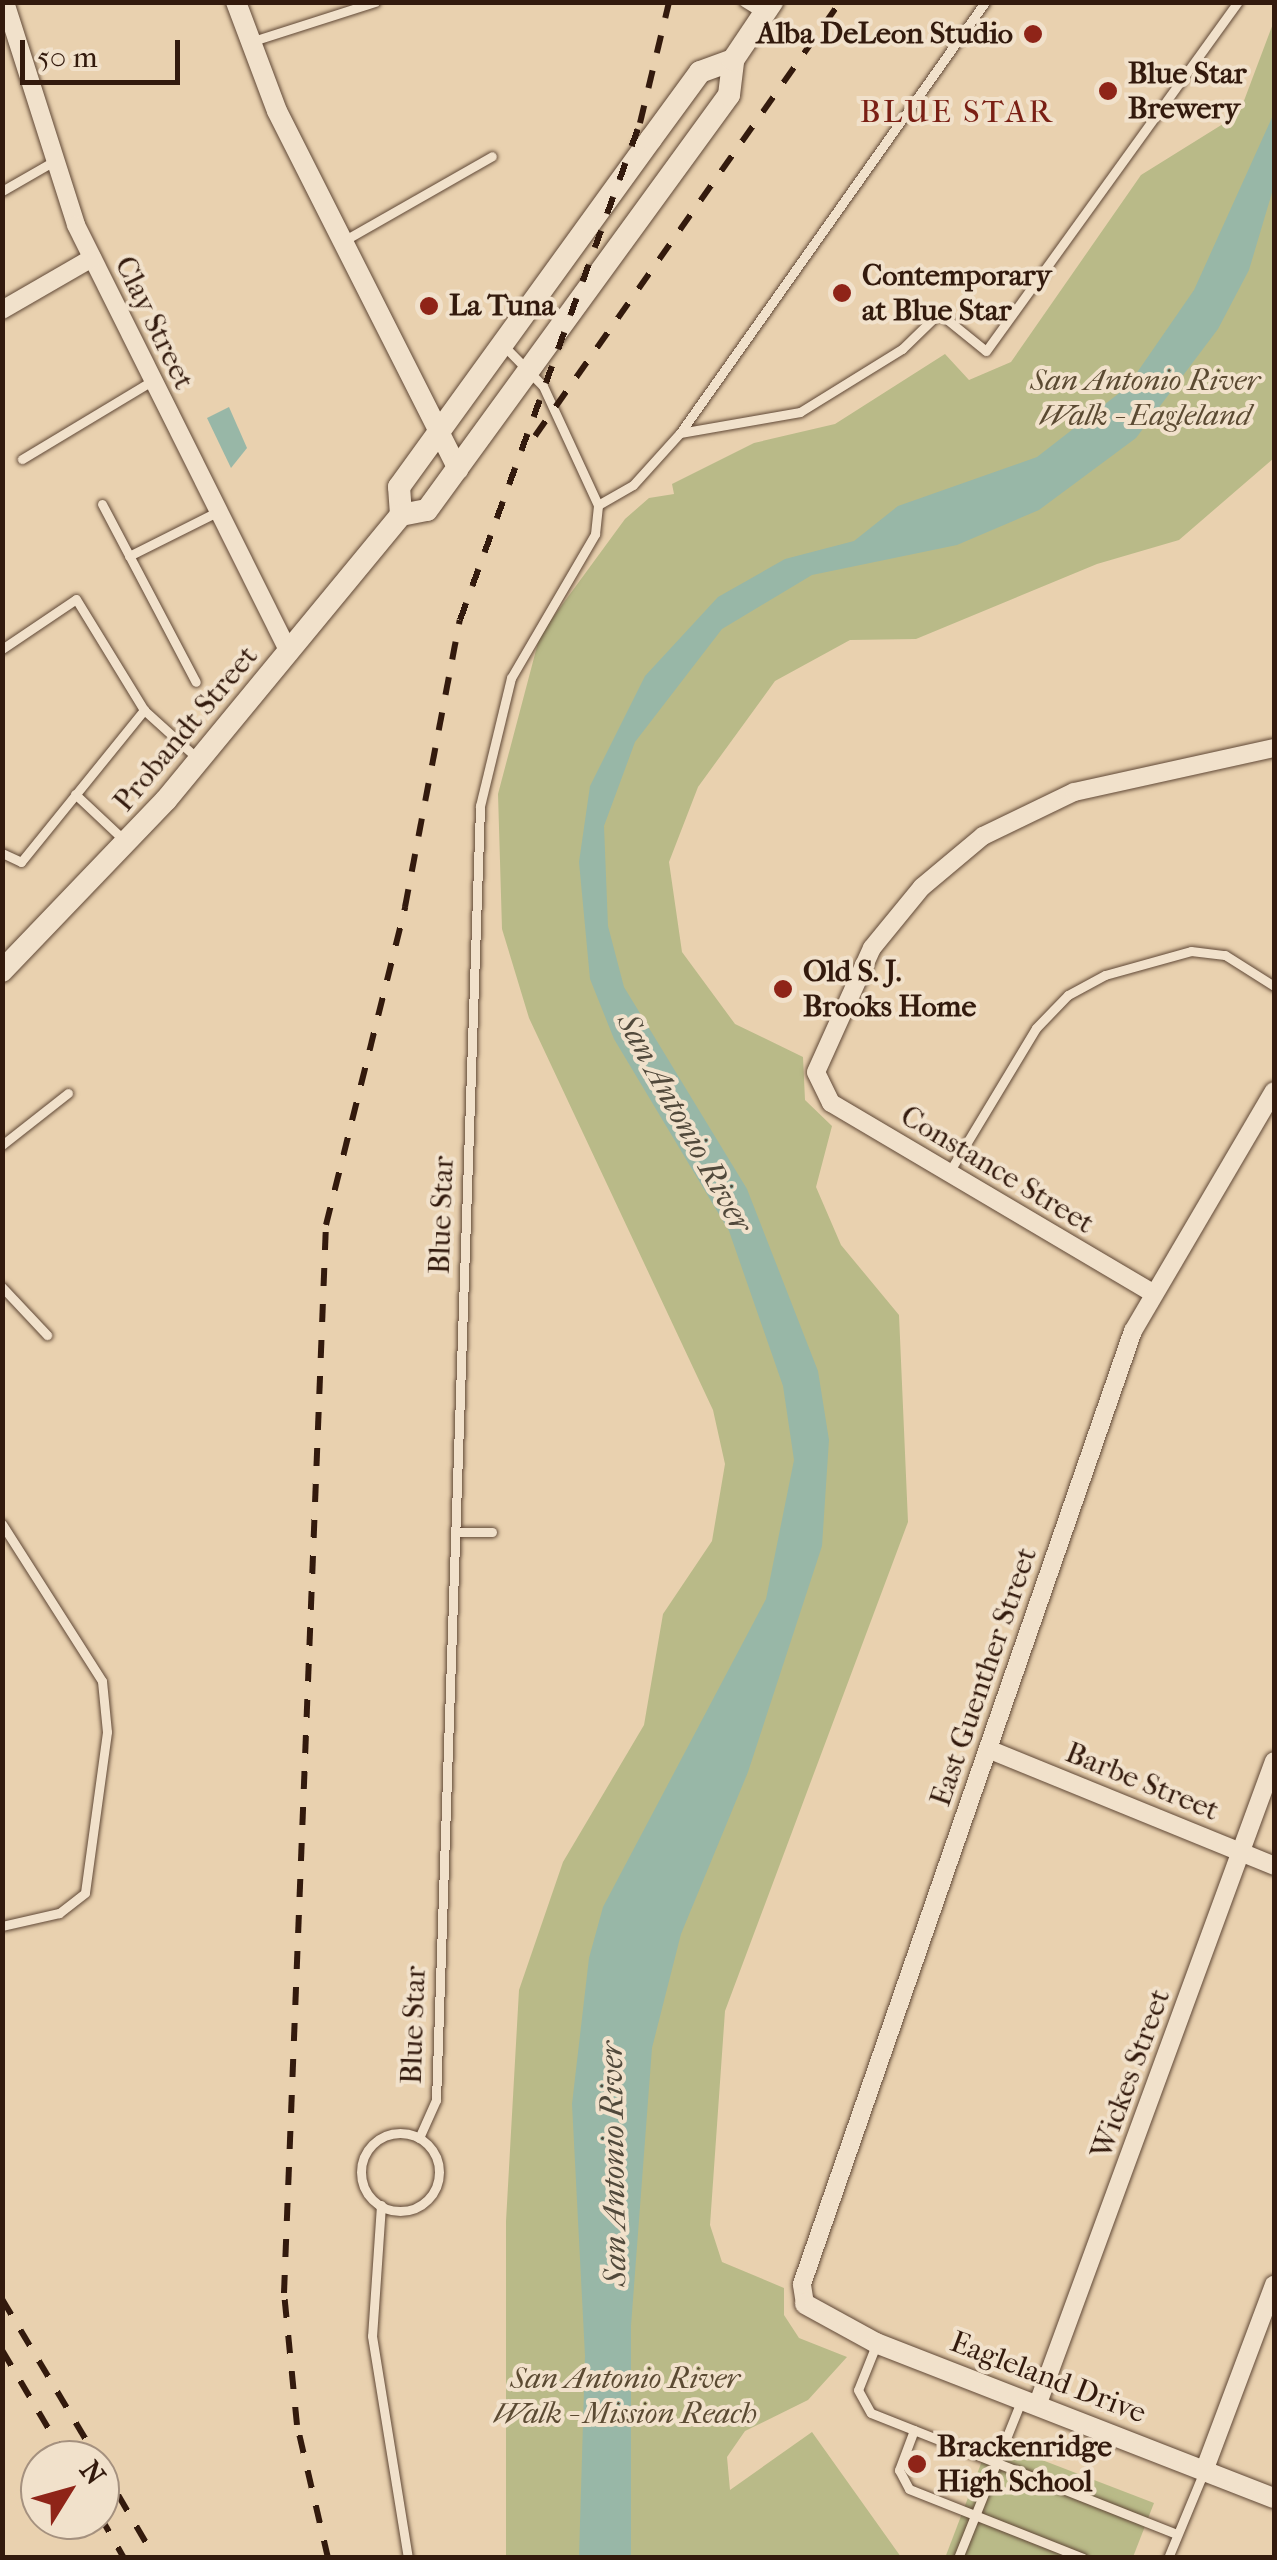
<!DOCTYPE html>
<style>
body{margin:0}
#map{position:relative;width:1277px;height:2560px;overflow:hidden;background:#e9d1af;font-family:"IM FELL French Canon",serif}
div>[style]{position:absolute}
.green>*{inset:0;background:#b9ba88}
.water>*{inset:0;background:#98b7a7}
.roads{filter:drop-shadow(0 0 2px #604836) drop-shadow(0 0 2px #604836)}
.service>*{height:9px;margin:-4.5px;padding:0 4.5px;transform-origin:4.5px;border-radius:4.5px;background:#f1e1cb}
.service>.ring{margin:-4.5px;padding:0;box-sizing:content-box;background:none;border:9px solid #f1e1cb;border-radius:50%}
.minor>*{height:18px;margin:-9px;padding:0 9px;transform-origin:9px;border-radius:9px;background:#f1e1cb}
.tertiary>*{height:20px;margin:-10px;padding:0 10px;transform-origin:10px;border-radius:10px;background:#f1e1cb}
.secondary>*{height:22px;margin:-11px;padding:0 11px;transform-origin:11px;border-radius:11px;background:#f1e1cb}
.rail>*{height:6px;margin-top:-3px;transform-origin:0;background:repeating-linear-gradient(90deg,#331a0d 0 18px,transparent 0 36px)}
.dots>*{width:28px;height:28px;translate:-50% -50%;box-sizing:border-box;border:5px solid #f1e1cb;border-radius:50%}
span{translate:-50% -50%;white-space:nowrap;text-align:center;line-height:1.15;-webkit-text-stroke:8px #f1e1cb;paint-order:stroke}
.poi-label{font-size:30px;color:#331a0d;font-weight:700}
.right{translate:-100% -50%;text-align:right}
.left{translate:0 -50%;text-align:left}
.street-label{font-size:30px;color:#331a0d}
.park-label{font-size:30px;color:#5b4a32;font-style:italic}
.neighbourhood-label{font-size:32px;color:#7a1f14;letter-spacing:2.5px}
.water-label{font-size:32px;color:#51493b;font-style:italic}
.frame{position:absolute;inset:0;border:5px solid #331a0d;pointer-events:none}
.north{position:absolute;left:20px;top:2440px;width:100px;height:100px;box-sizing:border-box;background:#f1e1cb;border:2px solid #a5917f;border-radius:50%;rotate:53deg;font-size:28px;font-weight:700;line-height:40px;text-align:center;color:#331a0d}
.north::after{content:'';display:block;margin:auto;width:35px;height:45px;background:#8f2418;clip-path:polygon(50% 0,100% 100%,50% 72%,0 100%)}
.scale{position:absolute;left:20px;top:40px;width:160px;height:45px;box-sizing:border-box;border:5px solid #331a0d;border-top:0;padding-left:12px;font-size:30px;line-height:35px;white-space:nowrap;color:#331a0d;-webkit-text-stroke:8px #f1e1cb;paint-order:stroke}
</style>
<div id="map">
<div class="green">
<div style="clip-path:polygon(1274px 21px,1274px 458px,1179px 540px,1097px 564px,916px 639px,850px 640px,775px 681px,698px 787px,669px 862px,682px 952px,735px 1024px,803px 1057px,805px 1100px,832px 1126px,816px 1187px,841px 1245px,899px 1315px,908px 1522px,725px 2011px,710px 2225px,722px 2262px,784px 2288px,784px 2315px,799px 2338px,847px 2357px,808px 2400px,745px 2431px,727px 2457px,730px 2490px,812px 2432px,901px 2557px,506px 2557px,506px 2221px,519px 1990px,563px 1862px,644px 1725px,663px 1614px,712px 1541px,725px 1464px,713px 1410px,529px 1018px,502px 929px,498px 794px,540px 635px,625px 519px,649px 498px,674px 494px,672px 484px,754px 443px,835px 424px,945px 354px,969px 380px,1011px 362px,1141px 175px,1239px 114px)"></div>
<div style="clip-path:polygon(990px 2440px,1154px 2503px,1133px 2557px,945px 2558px)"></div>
</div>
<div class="water">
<div style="clip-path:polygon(1274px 113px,1274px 186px,1249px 270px,1218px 329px,1136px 438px,1039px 510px,957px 545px,812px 575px,722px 629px,635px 742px,604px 826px,608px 926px,624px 987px,747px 1189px,818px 1371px,829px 1440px,822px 1546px,748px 1772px,681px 1934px,652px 2048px,631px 2326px,631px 2557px,579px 2557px,585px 2356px,572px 2104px,589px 1958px,603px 1907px,766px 1599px,794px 1460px,783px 1386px,729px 1231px,614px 1039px,590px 979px,579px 862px,590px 786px,645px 676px,718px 597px,785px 559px,854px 541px,898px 506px,1037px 457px,1127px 387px,1194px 290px)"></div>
<div style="clip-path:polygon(229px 407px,247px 448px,231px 468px,207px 418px)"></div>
</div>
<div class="roads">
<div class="service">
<div style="left:744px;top:2px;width:22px;rotate:32deg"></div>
<div style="left:253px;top:41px;width:128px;rotate:-17.7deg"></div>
<div style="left:2px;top:191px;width:62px;rotate:-29.9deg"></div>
<div style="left:345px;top:240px;width:169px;rotate:-29.7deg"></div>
<div style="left:680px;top:433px;width:122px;rotate:-9.9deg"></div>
<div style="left:800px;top:412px;width:120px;rotate:-31.7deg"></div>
<div style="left:902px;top:349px;width:52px;rotate:-44.2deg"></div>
<div style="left:939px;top:313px;width:60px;rotate:39deg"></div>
<div style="left:986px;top:351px;width:430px;rotate:-54.2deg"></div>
<div style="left:22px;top:459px;width:152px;rotate:-31deg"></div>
<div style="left:102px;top:504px;width:201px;rotate:62.2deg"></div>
<div style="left:598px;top:505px;width:40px;rotate:-29.7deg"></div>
<div style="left:633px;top:485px;width:70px;rotate:-47.9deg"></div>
<div style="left:680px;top:433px;width:528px;rotate:-54.71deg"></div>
<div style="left:129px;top:556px;width:98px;rotate:-26.6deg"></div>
<div style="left:2px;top:649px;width:89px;rotate:-34deg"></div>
<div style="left:76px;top:599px;width:130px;rotate:58.5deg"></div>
<div style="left:75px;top:794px;width:67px;rotate:43.2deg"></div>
<div style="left:2px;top:853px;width:21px;rotate:25deg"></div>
<div style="left:21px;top:862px;width:196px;rotate:-51deg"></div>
<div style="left:144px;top:710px;width:73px;rotate:42.2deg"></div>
<div style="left:2px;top:1145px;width:84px;rotate:-38.2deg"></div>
<div style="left:948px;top:1174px;width:170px;rotate:-58.9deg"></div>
<div style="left:1036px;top:1028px;width:46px;rotate:-45.9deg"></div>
<div style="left:1068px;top:995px;width:42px;rotate:-28.4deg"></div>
<div style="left:1105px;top:975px;width:89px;rotate:-15.6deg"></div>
<div style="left:1191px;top:951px;width:34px;rotate:7deg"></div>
<div style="left:1225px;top:955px;width:58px;rotate:32.3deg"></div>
<div style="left:2px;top:1287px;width:66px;rotate:46.8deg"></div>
<div style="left:2px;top:1524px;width:186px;rotate:57.5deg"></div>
<div style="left:102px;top:1681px;width:51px;rotate:84.4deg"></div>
<div style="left:107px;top:1732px;width:162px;rotate:97.8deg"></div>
<div style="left:85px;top:1893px;width:33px;rotate:142deg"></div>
<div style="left:59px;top:1913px;width:58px;rotate:167.2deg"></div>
<div style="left:457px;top:1532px;width:35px"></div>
<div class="ring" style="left:361px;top:2133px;width:69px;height:69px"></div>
<div style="left:419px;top:2138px;width:42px;rotate:-65.9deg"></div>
<div style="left:436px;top:2100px;width:1295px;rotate:-88.05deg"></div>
<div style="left:480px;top:806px;width:132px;rotate:-76.4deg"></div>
<div style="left:511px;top:678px;width:167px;rotate:-59.7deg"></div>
<div style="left:595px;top:534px;width:29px;rotate:-84deg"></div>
<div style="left:598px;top:505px;width:131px;rotate:-114.8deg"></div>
<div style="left:543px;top:386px;width:56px;rotate:-134.3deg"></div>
<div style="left:381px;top:2205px;width:131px;rotate:93.9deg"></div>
<div style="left:372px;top:2336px;width:225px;rotate:80.8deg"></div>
<div style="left:876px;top:2345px;width:48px;rotate:111.8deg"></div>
<div style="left:858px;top:2390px;width:26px;rotate:61deg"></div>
<div style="left:871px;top:2413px;width:328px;rotate:21.6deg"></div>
<div style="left:914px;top:2430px;width:43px;rotate:110.6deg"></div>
<div style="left:899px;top:2470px;width:21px;rotate:62deg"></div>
<div style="left:909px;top:2489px;width:187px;rotate:21.6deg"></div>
<div style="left:958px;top:2558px;width:169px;rotate:-68.1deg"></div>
<div style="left:1168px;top:2558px;width:94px;rotate:-67.5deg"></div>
</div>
<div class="minor">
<div style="left:5px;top:2px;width:234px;rotate:72.3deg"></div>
<div style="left:76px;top:225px;width:478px;rotate:63.5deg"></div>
<div style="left:2px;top:310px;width:104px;rotate:-30deg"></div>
<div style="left:1151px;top:1292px;width:372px;rotate:-149.4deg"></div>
<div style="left:831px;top:1103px;width:34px;rotate:-116deg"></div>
<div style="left:816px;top:1072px;width:136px;rotate:-65.7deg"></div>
<div style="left:872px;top:948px;width:79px;rotate:-50.7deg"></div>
<div style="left:922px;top:887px;width:80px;rotate:-39.9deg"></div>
<div style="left:983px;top:836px;width:101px;rotate:-25.8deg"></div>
<div style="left:1074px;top:792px;width:205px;rotate:-12.4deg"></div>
<div style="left:988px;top:1749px;width:309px;rotate:22.2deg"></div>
<div style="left:805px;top:2304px;width:20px;rotate:-99deg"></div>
<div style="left:802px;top:2284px;width:1009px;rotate:-70.85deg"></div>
<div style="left:1133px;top:1331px;width:278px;rotate:-59.6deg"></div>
<div style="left:1037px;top:2406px;width:687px;rotate:-69.82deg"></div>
<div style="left:1204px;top:2471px;width:199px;rotate:-69.4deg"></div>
</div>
<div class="tertiary">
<div style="left:236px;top:2px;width:116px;rotate:69.4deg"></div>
<div style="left:277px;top:111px;width:402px;rotate:63.2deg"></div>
<div style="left:805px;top:2304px;width:81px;rotate:28.8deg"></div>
<div style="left:876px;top:2343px;width:427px;rotate:21.3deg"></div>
</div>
<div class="secondary">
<div style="left:401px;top:515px;width:28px;rotate:-94deg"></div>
<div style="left:399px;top:487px;width:430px;rotate:-54.1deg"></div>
<div style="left:651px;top:139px;width:83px;rotate:-53.8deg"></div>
<div style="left:700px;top:72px;width:35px;rotate:-20deg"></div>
<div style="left:2px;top:971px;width:237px;rotate:-46.2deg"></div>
<div style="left:166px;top:800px;width:369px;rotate:-50.5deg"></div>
<div style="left:401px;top:515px;width:26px;rotate:-11deg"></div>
<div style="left:427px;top:510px;width:513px;rotate:-53.96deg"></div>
<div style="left:729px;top:95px;width:35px;rotate:-83deg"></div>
<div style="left:733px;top:60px;width:70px;rotate:-56.1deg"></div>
</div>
</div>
<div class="rail">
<div style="left:535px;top:436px;width:530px;rotate:-54.9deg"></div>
<div style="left:2px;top:2299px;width:187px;rotate:59.2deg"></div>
<div style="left:2px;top:2350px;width:128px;rotate:59.4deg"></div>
<div style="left:100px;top:2464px;width:109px;rotate:59.7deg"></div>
<div style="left:100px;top:2516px;width:48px;rotate:60.3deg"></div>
<div style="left:328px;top:2558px;width:137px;rotate:-103.1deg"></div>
<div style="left:297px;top:2425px;width:133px;rotate:-95.6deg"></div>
<div style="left:284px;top:2293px;width:1069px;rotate:-87.75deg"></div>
<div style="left:326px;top:1225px;width:328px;rotate:-76deg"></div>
<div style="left:405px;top:907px;width:292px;rotate:-79.2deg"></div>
<div style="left:460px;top:620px;width:529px;rotate:-70.09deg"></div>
<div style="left:640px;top:123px;width:124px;rotate:-76.5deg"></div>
</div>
<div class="dots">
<div style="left:1033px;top:34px;background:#8f2418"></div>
<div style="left:1108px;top:91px;background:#8f2418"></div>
<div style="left:842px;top:293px;background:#8f2418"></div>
<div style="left:429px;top:306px;background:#8f2418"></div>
<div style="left:783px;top:989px;background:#8f2418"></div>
<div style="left:917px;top:2464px;background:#8f2418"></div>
</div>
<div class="poi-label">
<span class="right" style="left:1013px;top:34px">Alba DeLeon Studio</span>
<span class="left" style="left:1128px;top:91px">Blue Star<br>Brewery</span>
<span class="left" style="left:862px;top:293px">Contemporary<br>at Blue Star</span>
<span class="left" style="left:449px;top:306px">La Tuna</span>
<span class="left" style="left:803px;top:989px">Old S. J.<br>Brooks Home</span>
<span class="left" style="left:937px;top:2464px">Brackenridge<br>High School</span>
</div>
<div class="street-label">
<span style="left:154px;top:323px;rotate:64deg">Clay Street</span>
<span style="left:186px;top:729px;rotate:-50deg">Probandt Street</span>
<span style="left:997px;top:1170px;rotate:31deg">Constance Street</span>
<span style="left:442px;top:1215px;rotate:-88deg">Blue Star</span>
<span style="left:984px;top:1677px;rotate:-71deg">East Guenther Street</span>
<span style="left:1142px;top:1782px;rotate:22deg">Barbe Street</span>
<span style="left:414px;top:2025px;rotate:-88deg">Blue Star</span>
<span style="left:1131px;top:2074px;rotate:-70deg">Wickes Street</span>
<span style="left:1048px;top:2378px;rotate:21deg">Eagleland Drive</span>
</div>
<div class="park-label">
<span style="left:1145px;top:398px">San Antonio River<br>Walk - Eagleland</span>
<span style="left:625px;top:2396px">San Antonio River<br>Walk - Mission Reach</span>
</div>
<div class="neighbourhood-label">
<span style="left:957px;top:112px">BLUE STAR</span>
</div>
<div class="water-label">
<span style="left:684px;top:1123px;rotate:61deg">San Antonio River</span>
<span style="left:614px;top:2164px;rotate:-91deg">San Antonio River</span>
</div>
<div class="frame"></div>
<div class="north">N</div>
<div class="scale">50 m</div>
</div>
